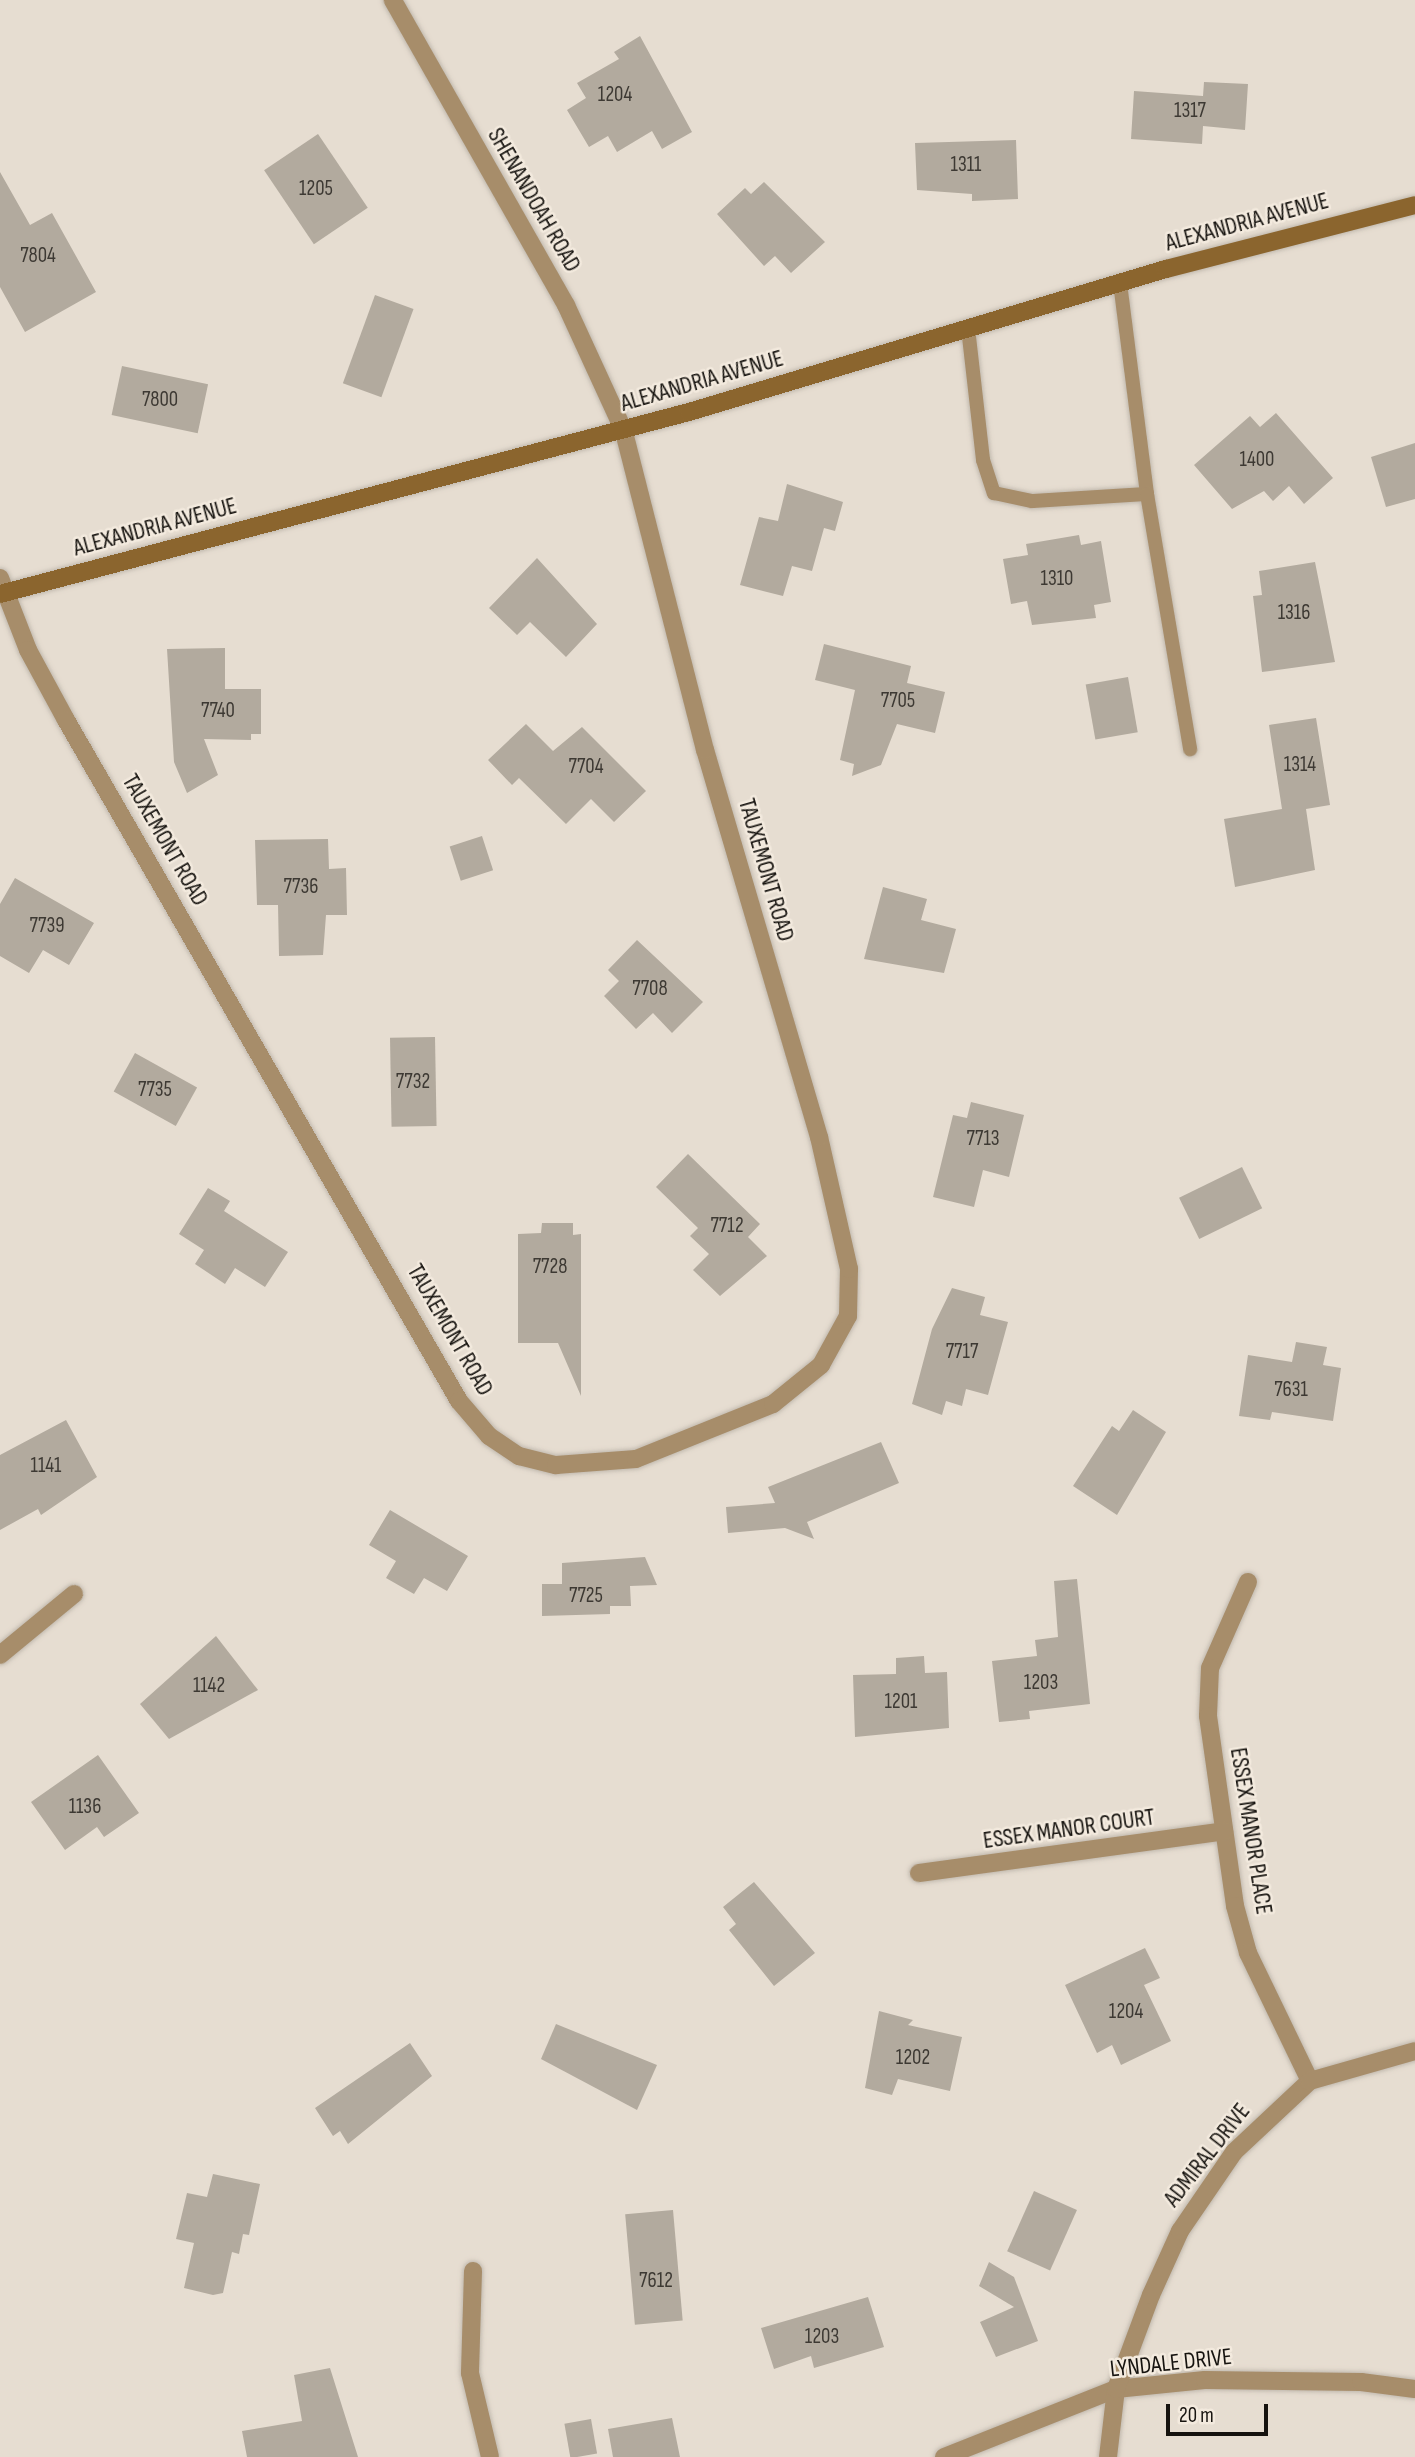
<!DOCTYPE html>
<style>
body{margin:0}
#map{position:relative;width:1415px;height:2457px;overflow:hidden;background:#e6ddd1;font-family:"Sofia Sans Condensed",sans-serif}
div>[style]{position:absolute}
.building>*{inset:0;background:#b2aa9e;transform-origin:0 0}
.roads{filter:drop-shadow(0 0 2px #c1b9ae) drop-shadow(0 0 2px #c1b9ae)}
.lane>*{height:14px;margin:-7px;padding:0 7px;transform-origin:7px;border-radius:7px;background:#a78d6a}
.street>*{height:18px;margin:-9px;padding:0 9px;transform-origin:9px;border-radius:9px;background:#a78d6a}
.secondary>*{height:18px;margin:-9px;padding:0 9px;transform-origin:9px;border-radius:9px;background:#8b652e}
span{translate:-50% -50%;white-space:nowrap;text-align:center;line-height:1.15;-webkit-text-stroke:5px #f3eade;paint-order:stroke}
.number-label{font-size:21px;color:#3d3933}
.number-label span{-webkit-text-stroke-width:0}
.street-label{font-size:24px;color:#16130f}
.scale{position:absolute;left:1166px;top:2404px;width:102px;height:32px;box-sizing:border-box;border:4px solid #16130f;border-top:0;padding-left:9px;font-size:21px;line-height:24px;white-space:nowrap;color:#16130f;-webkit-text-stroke:5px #f3eade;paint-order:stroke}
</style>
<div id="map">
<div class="building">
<div style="clip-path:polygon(640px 36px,692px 132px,662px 149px,652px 131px,617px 152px,608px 136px,589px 147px,567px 110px,586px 98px,577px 83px,619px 59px,614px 52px)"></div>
<div style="clip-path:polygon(1204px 82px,1248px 84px,1245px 130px,1203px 126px,1202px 144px,1131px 139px,1134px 91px,1203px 96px)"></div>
<div style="left:318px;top:134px;width:89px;height:65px;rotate:56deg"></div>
<div style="clip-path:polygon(1016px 140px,1018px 199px,972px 201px,972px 194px,917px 190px,915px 143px)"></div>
<div style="clip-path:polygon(0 172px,30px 225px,52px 213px,96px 292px,25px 332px,0 287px)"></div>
<div style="clip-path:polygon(764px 182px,825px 242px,791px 273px,775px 256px,764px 266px,717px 214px,745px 188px,751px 194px)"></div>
<div style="left:375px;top:295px;width:41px;height:94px;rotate:20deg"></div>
<div style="left:122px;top:366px;width:88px;height:50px;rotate:12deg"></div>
<div style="clip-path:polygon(1276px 413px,1333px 478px,1304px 504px,1289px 486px,1273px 501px,1264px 491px,1232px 509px,1194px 465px,1250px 416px,1260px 427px)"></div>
<div style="clip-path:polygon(1415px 443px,1415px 499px,1386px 507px,1371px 457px)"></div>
<div style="clip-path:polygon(787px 484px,843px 502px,835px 531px,824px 528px,812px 571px,792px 566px,783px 596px,740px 585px,759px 517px,778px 521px)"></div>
<div style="clip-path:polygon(1079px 535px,1081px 545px,1101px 541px,1111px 602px,1094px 605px,1096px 618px,1032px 625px,1027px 601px,1011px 604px,1003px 559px,1028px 555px,1026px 544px)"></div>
<div style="clip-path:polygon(537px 558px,597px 624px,566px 657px,530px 622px,517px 635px,489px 608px)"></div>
<div style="clip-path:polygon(1315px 562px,1335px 662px,1262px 672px,1253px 596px,1262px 595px,1259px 571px)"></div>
<div style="clip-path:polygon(824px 644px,911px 666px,907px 683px,945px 692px,935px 733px,897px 724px,881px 765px,852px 776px,854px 764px,840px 760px,855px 690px,815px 680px)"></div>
<div style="clip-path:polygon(225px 648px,225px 689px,261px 689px,261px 734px,251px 734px,251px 740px,204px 739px,218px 775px,187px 793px,174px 762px,167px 649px)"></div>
<div style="left:1128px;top:677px;width:56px;height:43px;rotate:80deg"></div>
<div style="clip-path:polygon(1316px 718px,1330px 805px,1306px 809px,1315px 870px,1235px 887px,1224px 819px,1282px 809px,1269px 725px)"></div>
<div style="clip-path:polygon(526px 724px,553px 751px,582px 727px,646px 791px,614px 822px,591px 799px,566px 824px,519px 778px,512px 785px,488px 760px)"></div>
<div style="left:482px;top:836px;width:36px;height:34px;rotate:72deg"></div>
<div style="clip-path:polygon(328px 839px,329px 869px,346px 868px,347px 915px,326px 915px,323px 955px,279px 956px,278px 905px,257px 905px,255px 840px)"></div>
<div style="clip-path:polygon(15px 878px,94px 923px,69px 965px,43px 950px,29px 973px,0 956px,0 904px)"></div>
<div style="clip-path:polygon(883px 887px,927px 899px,921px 920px,956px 929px,944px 973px,864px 959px)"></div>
<div style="clip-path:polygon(637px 940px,703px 1002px,672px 1033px,653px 1013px,636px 1029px,604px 996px,619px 981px,608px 970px)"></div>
<div style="left:435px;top:1037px;width:89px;height:45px;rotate:89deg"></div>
<div style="left:135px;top:1053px;width:71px;height:44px;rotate:29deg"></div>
<div style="clip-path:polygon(971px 1102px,1024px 1115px,1009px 1177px,983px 1170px,974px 1207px,933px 1197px,953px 1115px,967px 1118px)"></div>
<div style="clip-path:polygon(688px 1154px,760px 1224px,748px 1237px,767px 1256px,720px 1296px,693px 1270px,709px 1254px,690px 1236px,698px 1228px,656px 1187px)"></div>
<div style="left:1242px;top:1167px;width:46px;height:70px;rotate:64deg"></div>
<div style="clip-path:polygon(208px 1188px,230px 1201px,224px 1211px,288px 1252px,265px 1287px,235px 1268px,225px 1284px,195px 1264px,204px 1250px,179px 1234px)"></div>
<div style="clip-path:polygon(542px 1223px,573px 1223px,573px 1235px,581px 1234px,581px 1396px,558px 1343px,518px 1343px,518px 1234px,541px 1233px)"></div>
<div style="clip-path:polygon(952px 1288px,985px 1297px,980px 1315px,1008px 1322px,988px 1395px,966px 1389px,962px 1406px,946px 1401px,942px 1415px,912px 1404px,932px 1329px)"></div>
<div style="clip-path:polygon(1296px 1342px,1327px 1347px,1323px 1365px,1341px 1368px,1333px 1421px,1272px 1412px,1270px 1420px,1239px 1416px,1248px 1355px,1292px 1362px)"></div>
<div style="clip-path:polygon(1133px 1410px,1166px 1432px,1117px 1515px,1073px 1486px,1112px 1426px,1119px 1431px)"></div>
<div style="clip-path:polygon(66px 1420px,97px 1477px,41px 1515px,38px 1509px,0 1530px,0 1455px)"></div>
<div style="clip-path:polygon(881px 1442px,899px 1483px,807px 1522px,814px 1539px,785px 1528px,728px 1533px,726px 1507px,775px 1503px,768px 1487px)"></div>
<div style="clip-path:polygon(390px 1510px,468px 1556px,447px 1591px,424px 1578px,414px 1594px,386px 1578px,396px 1561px,369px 1545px)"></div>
<div style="clip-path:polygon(645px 1557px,657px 1585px,630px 1586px,631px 1606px,610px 1606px,610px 1614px,542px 1616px,542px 1584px,562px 1584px,562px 1563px)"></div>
<div style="clip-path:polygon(1077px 1579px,1090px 1704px,1029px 1711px,1030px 1719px,999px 1722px,992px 1661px,1037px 1656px,1035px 1640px,1058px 1637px,1054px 1581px)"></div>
<div style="clip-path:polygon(216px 1636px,258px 1690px,169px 1739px,140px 1704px)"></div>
<div style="clip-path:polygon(924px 1656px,925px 1673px,947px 1672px,949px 1728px,855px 1737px,853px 1675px,896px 1674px,896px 1658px)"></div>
<div style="clip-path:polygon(98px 1755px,139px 1813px,104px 1837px,97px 1827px,65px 1850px,31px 1802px)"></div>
<div style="clip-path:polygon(754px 1882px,815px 1953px,774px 1986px,729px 1930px,736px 1924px,723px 1907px)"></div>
<div style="clip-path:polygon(1145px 1948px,1160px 1978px,1144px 1985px,1171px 2041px,1121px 2065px,1112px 2045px,1097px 2053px,1065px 1985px)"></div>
<div style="clip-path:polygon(879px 2011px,913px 2020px,908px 2025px,962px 2037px,950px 2091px,898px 2079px,892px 2095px,865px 2088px)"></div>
<div style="clip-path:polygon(556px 2024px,657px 2065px,637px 2110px,541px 2059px)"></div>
<div style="clip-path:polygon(410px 2043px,432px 2076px,348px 2144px,340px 2131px,333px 2136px,315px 2108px)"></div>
<div style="clip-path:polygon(213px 2174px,260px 2184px,249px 2235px,243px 2234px,239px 2254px,232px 2252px,223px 2293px,213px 2295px,184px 2288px,194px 2243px,176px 2239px,187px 2193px,207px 2197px)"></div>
<div style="left:1034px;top:2191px;width:47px;height:66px;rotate:24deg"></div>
<div style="left:673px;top:2210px;width:111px;height:48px;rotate:85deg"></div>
<div style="clip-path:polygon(989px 2262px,1014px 2277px,1038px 2341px,996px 2357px,980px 2322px,1014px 2307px,979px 2286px)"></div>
<div style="clip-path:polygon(868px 2297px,884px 2347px,814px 2368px,811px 2356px,774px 2369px,761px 2328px)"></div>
<div style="clip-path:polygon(330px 2368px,358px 2457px,247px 2457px,242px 2431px,302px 2421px,294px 2375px)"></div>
<div style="clip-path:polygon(672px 2418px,680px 2457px,613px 2457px,608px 2429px)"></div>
<div style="left:591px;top:2419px;width:35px;height:27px;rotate:80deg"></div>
</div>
<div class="roads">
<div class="lane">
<div style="left:1120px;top:283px;width:213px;rotate:82.7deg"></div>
<div style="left:968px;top:328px;width:133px;rotate:83.5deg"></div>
<div style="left:983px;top:460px;width:35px;rotate:72deg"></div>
<div style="left:994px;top:493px;width:39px;rotate:12deg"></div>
<div style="left:1032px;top:501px;width:115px;rotate:-3.5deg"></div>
<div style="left:1147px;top:494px;width:259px;rotate:80.4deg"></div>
</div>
<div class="street">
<div style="left:0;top:578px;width:77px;rotate:68.7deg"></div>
<div style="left:28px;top:650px;width:80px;rotate:61.5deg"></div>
<div style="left:66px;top:720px;width:786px;rotate:60.01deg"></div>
<div style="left:459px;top:1401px;width:46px;rotate:49.4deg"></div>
<div style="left:489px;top:1436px;width:36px;rotate:34deg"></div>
<div style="left:519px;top:1456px;width:38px;rotate:14deg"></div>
<div style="left:556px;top:1465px;width:80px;rotate:-4.3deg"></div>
<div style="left:636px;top:1459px;width:148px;rotate:-21.9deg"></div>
<div style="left:773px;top:1404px;width:62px;rotate:-39.1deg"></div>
<div style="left:821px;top:1365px;width:56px;rotate:-61.1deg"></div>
<div style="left:848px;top:1316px;width:47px;rotate:-88.8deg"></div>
<div style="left:849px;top:1269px;width:135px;rotate:-102.8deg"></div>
<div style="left:819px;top:1137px;width:403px;rotate:-106.4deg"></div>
<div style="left:705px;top:750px;width:331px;rotate:-104.3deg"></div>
<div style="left:623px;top:429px;width:136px;rotate:-114.7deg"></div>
<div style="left:566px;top:305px;width:351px;rotate:-119.6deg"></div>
<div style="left:1248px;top:1582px;width:94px;rotate:113.8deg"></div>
<div style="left:1210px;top:1668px;width:48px;rotate:92.4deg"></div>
<div style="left:1208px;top:1716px;width:192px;rotate:81.9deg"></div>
<div style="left:1235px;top:1906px;width:49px;rotate:74.5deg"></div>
<div style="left:1248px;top:1953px;width:142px;rotate:64.2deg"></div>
<div style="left:0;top:1655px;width:96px;rotate:-39.5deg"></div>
<div style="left:919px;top:1873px;width:308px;rotate:-7.8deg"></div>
<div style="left:473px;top:2271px;width:102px;rotate:91.7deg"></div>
<div style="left:470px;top:2373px;width:86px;rotate:76.6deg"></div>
<div style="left:944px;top:2457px;width:185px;rotate:-21.6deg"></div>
<div style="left:1116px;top:2389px;width:89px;rotate:-5.8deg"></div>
<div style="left:1205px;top:2380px;width:156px;rotate:0.7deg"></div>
<div style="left:1361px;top:2382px;width:54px;rotate:7.4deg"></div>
<div style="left:1108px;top:2457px;width:68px;rotate:-83.3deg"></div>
<div style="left:1116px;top:2389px;width:100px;rotate:-69.6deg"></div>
<div style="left:1151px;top:2295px;width:70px;rotate:-65.6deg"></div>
<div style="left:1180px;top:2231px;width:96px;rotate:-55.6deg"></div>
<div style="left:1234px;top:2152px;width:104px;rotate:-43.1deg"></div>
<div style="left:1310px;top:2081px;width:109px;rotate:-15.9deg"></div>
</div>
<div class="secondary">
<div style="left:0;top:594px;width:713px;rotate:-14.8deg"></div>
<div style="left:689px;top:412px;width:498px;rotate:-16.7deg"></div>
<div style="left:1166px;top:269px;width:257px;rotate:-14.4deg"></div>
</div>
</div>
<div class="number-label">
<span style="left:615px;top:95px">1204</span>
<span style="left:1190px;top:111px">1317</span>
<span style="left:966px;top:165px">1311</span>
<span style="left:316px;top:189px">1205</span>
<span style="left:38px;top:256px">7804</span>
<span style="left:160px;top:400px">7800</span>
<span style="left:1257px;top:460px">1400</span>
<span style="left:1057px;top:579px">1310</span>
<span style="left:1294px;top:613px">1316</span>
<span style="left:898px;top:701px">7705</span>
<span style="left:218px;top:711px">7740</span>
<span style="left:1300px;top:765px">1314</span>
<span style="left:586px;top:767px">7704</span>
<span style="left:301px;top:887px">7736</span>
<span style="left:47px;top:926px">7739</span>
<span style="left:650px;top:989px">7708</span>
<span style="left:413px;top:1082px">7732</span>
<span style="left:155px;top:1090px">7735</span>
<span style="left:983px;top:1139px">7713</span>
<span style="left:727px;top:1226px">7712</span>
<span style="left:550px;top:1267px">7728</span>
<span style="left:962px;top:1352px">7717</span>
<span style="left:1291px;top:1390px">7631</span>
<span style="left:46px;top:1466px">1141</span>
<span style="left:586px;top:1596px">7725</span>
<span style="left:1041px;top:1683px">1203</span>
<span style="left:209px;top:1686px">1142</span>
<span style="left:901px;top:1702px">1201</span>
<span style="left:85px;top:1807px">1136</span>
<span style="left:1126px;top:2012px">1204</span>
<span style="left:913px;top:2058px">1202</span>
<span style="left:656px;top:2281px">7612</span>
<span style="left:822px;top:2337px">1203</span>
</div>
<div class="street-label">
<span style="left:534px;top:200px;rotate:60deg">SHENANDOAH ROAD</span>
<span style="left:1247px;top:222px;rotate:-15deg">ALEXANDRIA AVENUE</span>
<span style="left:702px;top:381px;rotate:-16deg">ALEXANDRIA AVENUE</span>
<span style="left:155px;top:527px;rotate:-15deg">ALEXANDRIA AVENUE</span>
<span style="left:165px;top:840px;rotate:60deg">TAUXEMONT ROAD</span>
<span style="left:766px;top:870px;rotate:74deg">TAUXEMONT ROAD</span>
<span style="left:450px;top:1330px;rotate:60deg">TAUXEMONT ROAD</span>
<span style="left:1069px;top:1829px;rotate:-8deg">ESSEX MANOR COURT</span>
<span style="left:1251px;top:1831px;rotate:81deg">ESSEX MANOR PLACE</span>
<span style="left:1207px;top:2155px;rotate:-52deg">ADMIRAL DRIVE</span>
<span style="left:1171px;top:2363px;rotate:-6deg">LYNDALE DRIVE</span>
</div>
<div class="scale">20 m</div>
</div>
